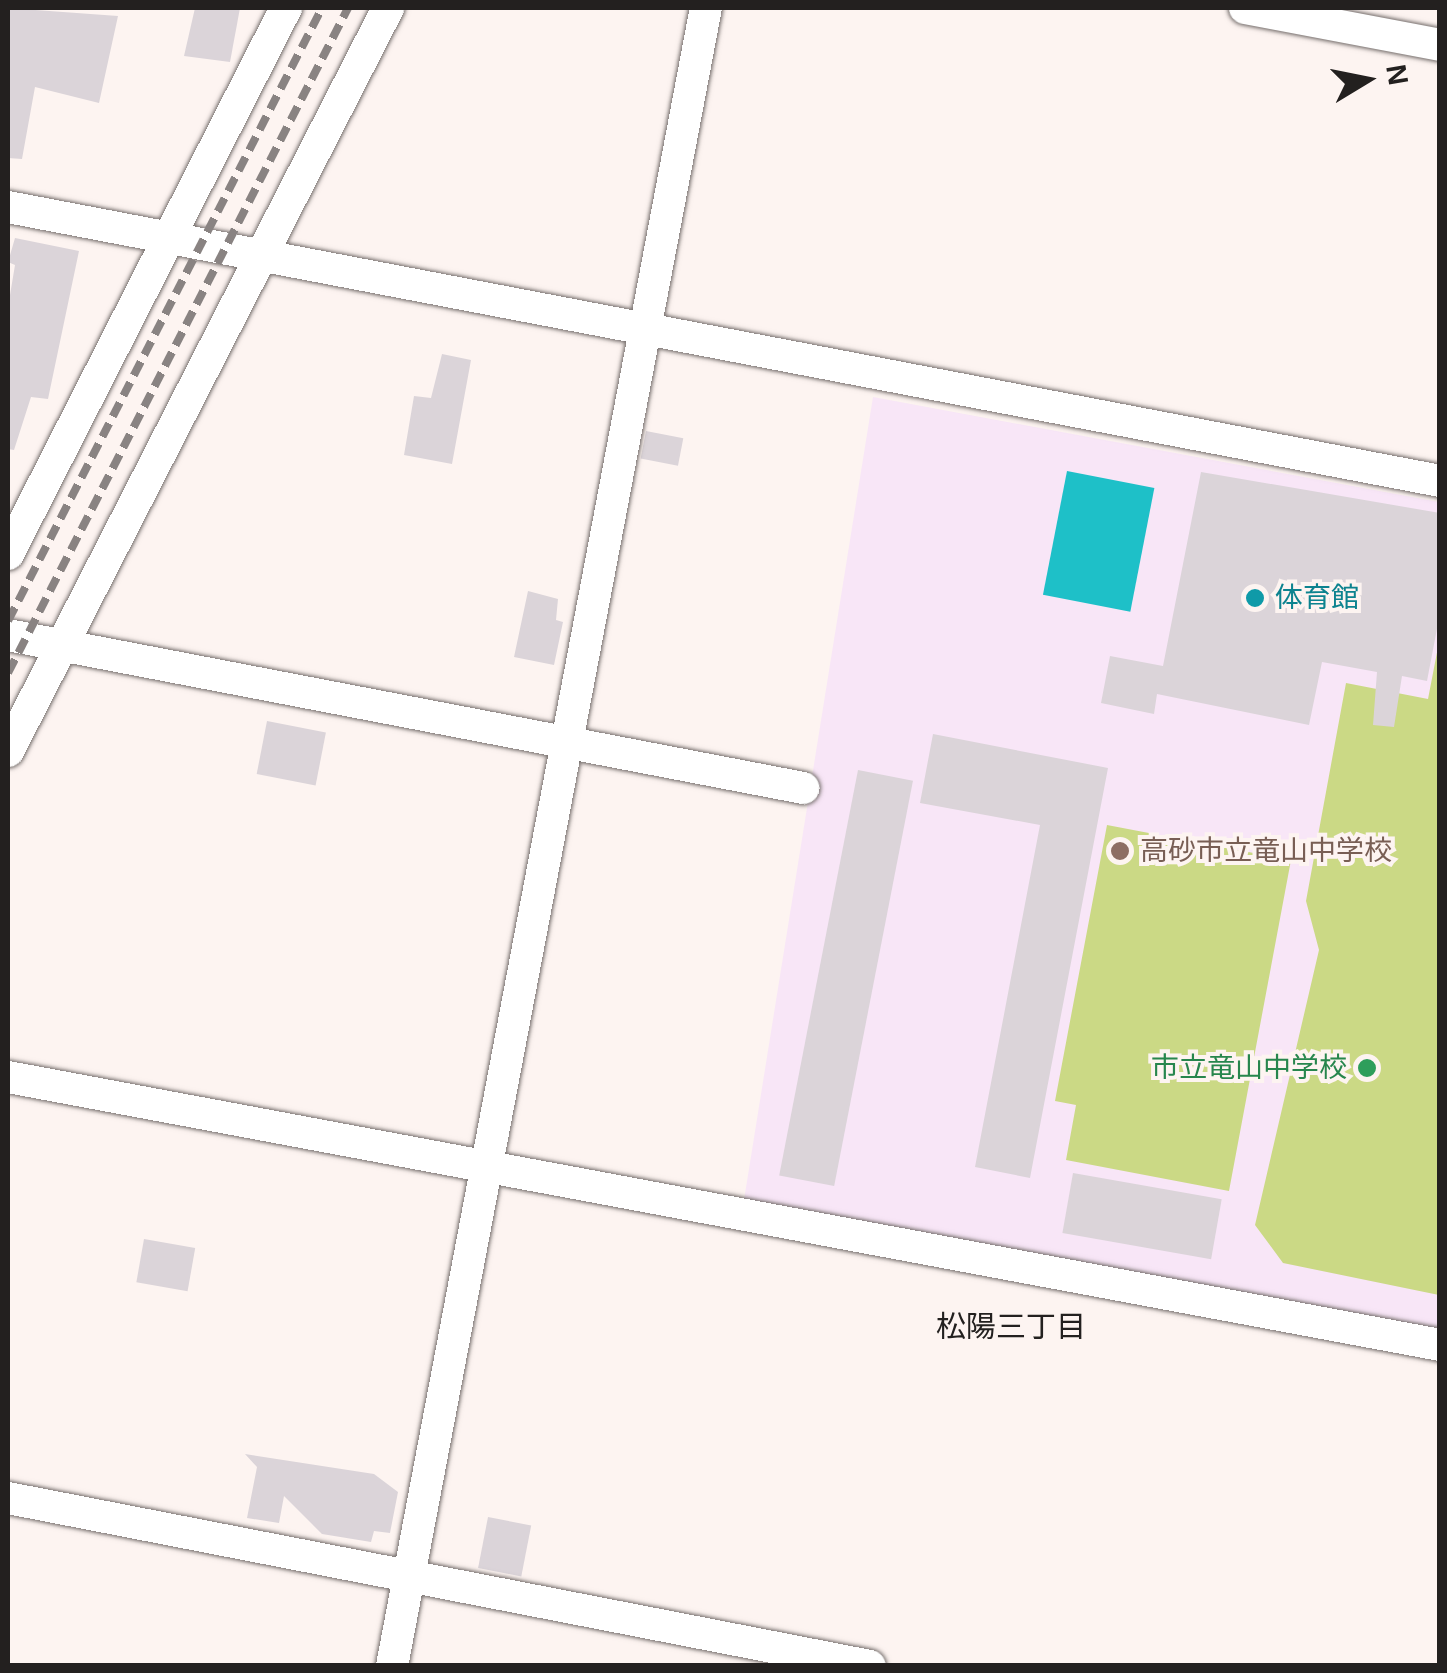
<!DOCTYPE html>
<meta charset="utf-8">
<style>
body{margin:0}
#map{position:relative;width:1447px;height:1673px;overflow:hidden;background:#fdf4f1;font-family:Arial,"Noto Sans JP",sans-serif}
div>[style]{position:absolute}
.education>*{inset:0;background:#f8e6f7}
.green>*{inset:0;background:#cbd985}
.water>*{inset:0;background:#1ec0c8;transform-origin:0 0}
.building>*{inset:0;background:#dbd4d9;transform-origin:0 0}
.roads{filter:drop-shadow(0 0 2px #766f6d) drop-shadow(0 0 2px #766f6d)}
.street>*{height:32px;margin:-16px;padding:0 16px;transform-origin:16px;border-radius:16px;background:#fff}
.rail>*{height:8px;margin-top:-4px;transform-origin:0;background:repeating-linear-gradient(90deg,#898382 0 15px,transparent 0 23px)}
.dots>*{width:28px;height:28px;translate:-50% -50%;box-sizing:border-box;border:5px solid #fdf4f1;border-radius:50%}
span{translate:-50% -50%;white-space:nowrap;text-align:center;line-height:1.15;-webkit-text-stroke:8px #fdf4f1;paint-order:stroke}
.culture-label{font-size:28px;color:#0d838f}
.left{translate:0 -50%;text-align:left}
.education-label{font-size:28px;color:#785e54}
.leisure-label{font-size:28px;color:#27864d}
.right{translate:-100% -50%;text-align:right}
.neighbourhood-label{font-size:30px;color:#23201f}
.frame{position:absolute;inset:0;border:10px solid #23201f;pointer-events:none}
.north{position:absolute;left:1317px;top:30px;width:100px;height:100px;-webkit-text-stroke:8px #fdf4f1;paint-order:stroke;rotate:80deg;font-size:28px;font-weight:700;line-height:40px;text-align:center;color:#23201f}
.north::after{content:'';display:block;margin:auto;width:35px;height:45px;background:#23201f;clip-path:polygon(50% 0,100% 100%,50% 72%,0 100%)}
</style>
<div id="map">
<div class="education">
<div style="clip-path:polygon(873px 397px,1439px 502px,1439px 1332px,744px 1200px)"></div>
</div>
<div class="green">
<div style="clip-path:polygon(1439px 642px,1439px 1295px,1283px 1263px,1255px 1225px,1319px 950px,1306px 901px,1346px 683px,1428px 699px)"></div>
<div style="clip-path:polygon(1107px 825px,1291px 860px,1229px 1191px,1066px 1160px,1076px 1105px,1055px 1101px)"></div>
</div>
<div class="water">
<div style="left:1067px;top:471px;width:89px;height:126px;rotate:11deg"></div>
</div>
<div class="building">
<div style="clip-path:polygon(8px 8px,118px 16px,99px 103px,35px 87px,22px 159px,8px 158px)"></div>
<div style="clip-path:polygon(195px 8px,240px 8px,230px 62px,184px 56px)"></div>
<div style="clip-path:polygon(15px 238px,79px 251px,48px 399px,31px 397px,14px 450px,8px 449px,8px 307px,15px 265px,8px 262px)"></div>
<div style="clip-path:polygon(442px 354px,471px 360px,452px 464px,404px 455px,414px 396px,431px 398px)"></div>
<div style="left:646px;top:431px;width:38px;height:28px;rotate:11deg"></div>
<div style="clip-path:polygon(1201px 472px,1440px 513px,1440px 613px,1427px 681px,1402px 676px,1394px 727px,1373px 725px,1377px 672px,1322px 662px,1309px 725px,1157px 694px,1154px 714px,1101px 703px,1110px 656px,1163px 666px)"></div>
<div style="clip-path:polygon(528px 591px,558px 599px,556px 620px,563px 622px,554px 665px,514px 657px)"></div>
<div style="left:267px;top:721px;width:60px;height:54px;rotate:11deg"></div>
<div style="clip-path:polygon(933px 734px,1108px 768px,1030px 1178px,975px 1167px,1040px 825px,920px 803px)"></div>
<div style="left:858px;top:770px;width:56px;height:413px;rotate:11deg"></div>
<div style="left:1073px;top:1173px;width:151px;height:61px;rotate:10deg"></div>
<div style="left:144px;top:1239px;width:52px;height:44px;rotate:10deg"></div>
<div style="clip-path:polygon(245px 1454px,374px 1474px,398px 1492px,390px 1533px,374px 1531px,371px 1542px,322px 1534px,284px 1496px,279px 1523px,247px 1518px,257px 1467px)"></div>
<div style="left:488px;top:1517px;width:44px;height:52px;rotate:11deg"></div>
</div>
<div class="roads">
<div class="street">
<div style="left:1245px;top:8px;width:198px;rotate:10.7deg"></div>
<div style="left:8px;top:207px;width:1458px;rotate:10.83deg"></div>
<div style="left:8px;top:554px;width:613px;rotate:-63.02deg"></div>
<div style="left:8px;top:635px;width:810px;rotate:10.89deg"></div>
<div style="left:8px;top:751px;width:835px;rotate:-62.91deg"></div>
<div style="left:8px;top:1077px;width:1457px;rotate:10.6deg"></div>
<div style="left:8px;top:1498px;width:878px;rotate:11.03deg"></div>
<div style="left:392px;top:1666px;width:1687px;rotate:-79.28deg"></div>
</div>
</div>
<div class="rail">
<div style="left:8px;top:621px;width:689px;rotate:-62.88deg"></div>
<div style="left:8px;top:673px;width:747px;rotate:-62.92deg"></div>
</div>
<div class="dots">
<div style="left:1255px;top:598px;background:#0f9aa8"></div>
<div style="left:1120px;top:851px;background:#8d6e63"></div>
<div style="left:1367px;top:1068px;background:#2e9e5b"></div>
</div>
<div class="culture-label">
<span class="left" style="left:1275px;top:598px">体育館</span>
</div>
<div class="education-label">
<span class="left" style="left:1140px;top:851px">高砂市立竜山中学校</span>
</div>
<div class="leisure-label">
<span class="right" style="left:1347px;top:1068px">市立竜山中学校</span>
</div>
<div class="neighbourhood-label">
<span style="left:1011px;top:1327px">松陽三丁目</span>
</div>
<div class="frame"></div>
<div class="north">N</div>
</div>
